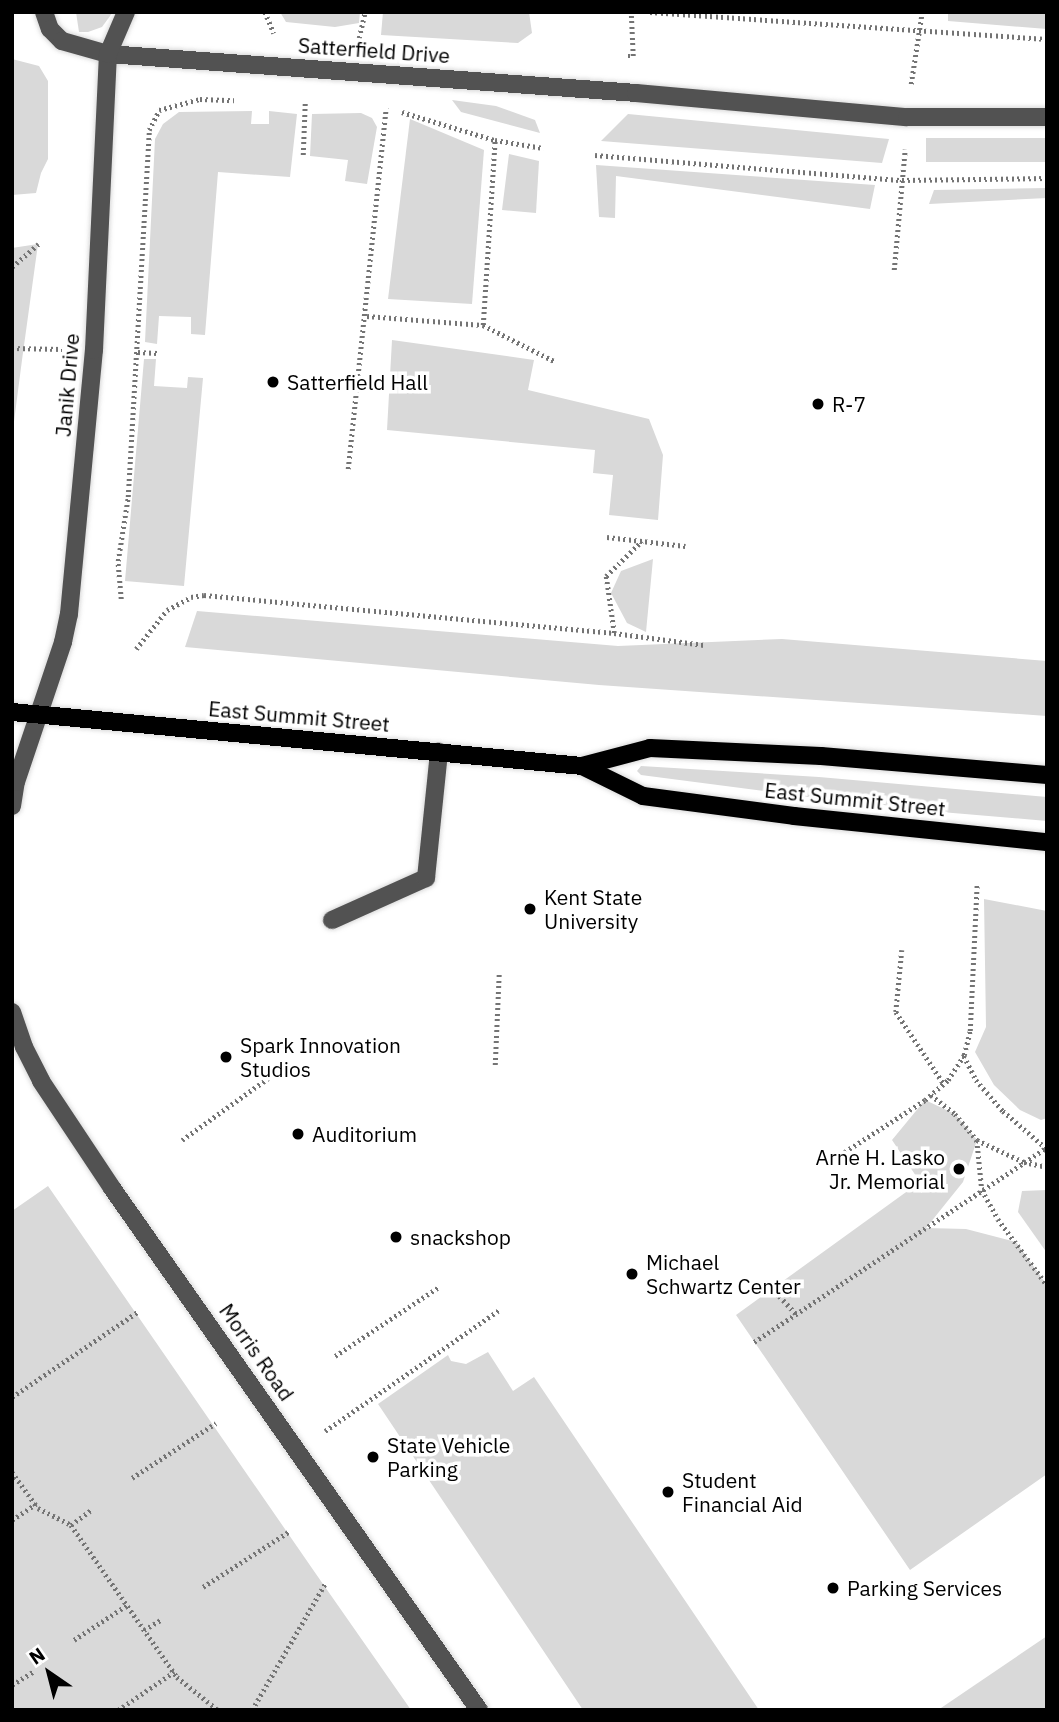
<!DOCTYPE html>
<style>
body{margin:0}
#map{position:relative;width:1059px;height:1722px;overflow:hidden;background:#fff;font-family:"IBM Plex Sans",sans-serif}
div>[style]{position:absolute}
.green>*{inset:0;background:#d9d9d9;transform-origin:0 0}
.path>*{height:4.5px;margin-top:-2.25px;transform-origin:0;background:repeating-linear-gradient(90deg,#747474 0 2px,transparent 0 5.5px)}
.roads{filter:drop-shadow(0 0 2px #dbdbdb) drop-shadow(0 0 2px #dbdbdb)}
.minor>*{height:18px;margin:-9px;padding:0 9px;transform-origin:9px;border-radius:9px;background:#525252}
.major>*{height:18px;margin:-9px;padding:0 9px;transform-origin:9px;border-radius:9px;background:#000}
.dots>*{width:19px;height:19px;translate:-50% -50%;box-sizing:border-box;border:4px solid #fff;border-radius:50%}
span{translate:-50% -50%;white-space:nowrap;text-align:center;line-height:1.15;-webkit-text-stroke:7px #fff;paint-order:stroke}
.street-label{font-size:21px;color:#000}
.poi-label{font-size:21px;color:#000}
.left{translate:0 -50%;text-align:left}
.right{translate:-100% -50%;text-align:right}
.frame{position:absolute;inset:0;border:14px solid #000;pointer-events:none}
.north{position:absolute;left:14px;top:1638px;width:70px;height:70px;-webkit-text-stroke:5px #fff;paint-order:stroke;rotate:325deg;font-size:19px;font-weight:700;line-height:28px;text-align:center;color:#000}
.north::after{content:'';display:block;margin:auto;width:24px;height:32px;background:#000;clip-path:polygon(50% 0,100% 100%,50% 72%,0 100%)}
</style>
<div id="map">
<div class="green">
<div style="clip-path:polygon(76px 12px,113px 12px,102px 27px,88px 32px,79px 32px)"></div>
<div style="clip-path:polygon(280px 12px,360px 12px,359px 23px,335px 27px,286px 22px)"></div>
<div style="clip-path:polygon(383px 12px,529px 12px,532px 33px,518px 43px,381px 35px)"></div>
<div style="clip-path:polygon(948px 12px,1047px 12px,1047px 29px,948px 21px)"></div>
<div style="clip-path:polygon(12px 59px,39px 66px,48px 81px,48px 159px,41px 173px,36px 193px,12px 195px)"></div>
<div style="clip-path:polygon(452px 100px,496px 106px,535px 120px,540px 133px,461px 112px)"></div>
<div style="clip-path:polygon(252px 111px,251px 124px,269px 124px,269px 111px,297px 114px,290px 177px,218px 172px,205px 335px,191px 334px,191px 317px,159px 316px,157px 344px,145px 342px,155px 139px,163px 124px,179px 112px)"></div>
<div style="clip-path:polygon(361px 113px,372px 118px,377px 127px,367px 184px,345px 181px,348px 160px,310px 156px,312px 114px)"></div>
<div style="clip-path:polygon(628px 114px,889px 139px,882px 163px,601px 141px)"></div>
<div style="clip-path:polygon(410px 119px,484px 150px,472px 304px,388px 299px)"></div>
<div style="left:1047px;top:138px;width:24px;height:121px;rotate:90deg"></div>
<div style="clip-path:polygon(509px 154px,539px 161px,536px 213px,502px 210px)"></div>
<div style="clip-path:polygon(596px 165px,875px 185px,870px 209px,616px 176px,615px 218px,599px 217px)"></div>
<div style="clip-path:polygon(1047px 188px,1047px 198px,929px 204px,934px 190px)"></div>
<div style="clip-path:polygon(38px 244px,22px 360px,12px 437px,12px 248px)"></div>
<div style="clip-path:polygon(392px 340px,534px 360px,528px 390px,649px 419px,663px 455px,658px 520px,609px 515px,613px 475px,593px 473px,595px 450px,387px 430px)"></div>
<div style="clip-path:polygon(144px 359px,156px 359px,154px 386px,187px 388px,188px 377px,203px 378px,184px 586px,125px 581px)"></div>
<div style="clip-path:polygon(653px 559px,646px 632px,627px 623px,611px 593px,621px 571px)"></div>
<div style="clip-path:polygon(197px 611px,618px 646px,782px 639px,1047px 661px,1047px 716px,599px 685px,185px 647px)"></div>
<div style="clip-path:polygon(641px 766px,819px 777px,1047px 797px,1047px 821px,882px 807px,779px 793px,641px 775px,637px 771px)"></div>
<div style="clip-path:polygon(984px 899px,1047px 911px,1047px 1118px,1041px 1120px,1020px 1110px,994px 1085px,975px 1052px,986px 1027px)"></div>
<div style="clip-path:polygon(925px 1100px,955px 1114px,977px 1140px,963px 1182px,926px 1228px,966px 1229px,1016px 1242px,1047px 1285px,1047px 1474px,910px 1570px,736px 1315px,920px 1182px,892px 1140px)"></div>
<div style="clip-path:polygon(48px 1186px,316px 1574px,411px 1710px,12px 1710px,12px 1211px)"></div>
<div style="clip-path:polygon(1047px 1190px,1047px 1253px,1018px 1212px,1022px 1191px)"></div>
<div style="clip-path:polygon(488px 1352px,513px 1391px,534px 1377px,759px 1710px,583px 1710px,378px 1404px,448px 1355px,451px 1361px,466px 1364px)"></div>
<div style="clip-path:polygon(1047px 1636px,1047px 1710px,938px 1710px)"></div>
</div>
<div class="path">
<div style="left:265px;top:12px;width:23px;rotate:67deg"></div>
<div style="left:650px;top:12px;width:398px;rotate:3.9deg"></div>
<div style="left:359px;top:38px;width:27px;rotate:-77deg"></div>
<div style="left:628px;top:56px;width:5px"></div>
<div style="left:633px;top:56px;width:44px;rotate:-92.6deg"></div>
<div style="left:911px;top:84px;width:73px;rotate:-81.3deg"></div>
<div style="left:402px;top:112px;width:97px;rotate:16.8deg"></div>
<div style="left:495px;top:140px;width:49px;rotate:9.5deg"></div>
<div style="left:303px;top:155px;width:52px;rotate:-87.8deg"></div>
<div style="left:595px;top:155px;width:308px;rotate:4.7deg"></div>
<div style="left:902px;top:180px;width:145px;rotate:-0.8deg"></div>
<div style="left:12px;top:267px;width:35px;rotate:-41deg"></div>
<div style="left:894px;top:270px;width:121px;rotate:-84.8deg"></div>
<div style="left:367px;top:316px;width:116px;rotate:4.4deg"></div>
<div style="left:483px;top:325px;width:82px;rotate:26.9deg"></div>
<div style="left:483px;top:325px;width:185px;rotate:-86.3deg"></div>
<div style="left:12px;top:348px;width:50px;rotate:1.1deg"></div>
<div style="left:138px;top:352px;width:19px;rotate:3deg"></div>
<div style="left:348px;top:469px;width:363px;rotate:-84deg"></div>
<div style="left:607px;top:537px;width:79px;rotate:6.6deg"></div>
<div style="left:121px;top:599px;width:38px;rotate:-95deg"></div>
<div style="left:118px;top:561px;width:65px;rotate:-81.1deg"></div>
<div style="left:128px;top:497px;width:368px;rotate:-86.7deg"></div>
<div style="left:149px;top:130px;width:22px;rotate:-63deg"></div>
<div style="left:159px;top:110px;width:42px;rotate:-15deg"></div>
<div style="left:200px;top:99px;width:34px;rotate:2deg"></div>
<div style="left:614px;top:633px;width:58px;rotate:-98deg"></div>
<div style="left:606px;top:576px;width:50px;rotate:-44.2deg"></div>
<div style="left:136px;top:649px;width:50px;rotate:-51.5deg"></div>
<div style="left:167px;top:610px;width:27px;rotate:-28deg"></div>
<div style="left:191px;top:597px;width:13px;rotate:-9deg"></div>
<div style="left:204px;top:595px;width:412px;rotate:5.3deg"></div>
<div style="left:614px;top:633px;width:91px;rotate:7.6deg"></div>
<div style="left:902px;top:950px;width:62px;rotate:95.5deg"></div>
<div style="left:896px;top:1012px;width:87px;rotate:56.3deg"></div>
<div style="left:964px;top:1056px;width:27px;rotate:63deg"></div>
<div style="left:976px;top:1080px;width:41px;rotate:48.9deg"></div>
<div style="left:1003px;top:1111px;width:57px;rotate:40.7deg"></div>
<div style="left:495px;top:1065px;width:91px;rotate:-87.5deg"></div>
<div style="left:931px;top:1095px;width:31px;rotate:38deg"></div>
<div style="left:955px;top:1114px;width:34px;rotate:50deg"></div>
<div style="left:977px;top:1140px;width:52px;rotate:25.1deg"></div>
<div style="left:1024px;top:1162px;width:24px;rotate:12deg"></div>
<div style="left:182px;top:1140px;width:132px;rotate:-35.7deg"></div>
<div style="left:977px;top:1140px;width:50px;rotate:84.3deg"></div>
<div style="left:982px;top:1190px;width:33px;rotate:61deg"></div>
<div style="left:998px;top:1219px;width:82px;rotate:53.4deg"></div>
<div style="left:840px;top:1155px;width:101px;rotate:-32.9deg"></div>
<div style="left:925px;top:1100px;width:30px;rotate:-41deg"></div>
<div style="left:948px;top:1080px;width:30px;rotate:-57deg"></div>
<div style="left:964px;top:1055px;width:25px;rotate:-76deg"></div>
<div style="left:970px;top:1031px;width:147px;rotate:-87.3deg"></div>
<div style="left:772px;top:1288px;width:35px;rotate:47deg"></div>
<div style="left:754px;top:1342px;width:352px;rotate:-33.6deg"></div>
<div style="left:335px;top:1356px;width:125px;rotate:-33.6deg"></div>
<div style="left:12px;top:1397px;width:153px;rotate:-34.1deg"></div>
<div style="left:325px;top:1431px;width:212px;rotate:-34.8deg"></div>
<div style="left:12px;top:1472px;width:44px;rotate:54.2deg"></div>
<div style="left:38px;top:1508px;width:37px;rotate:27deg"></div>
<div style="left:71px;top:1525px;width:185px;rotate:55.1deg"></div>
<div style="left:177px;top:1677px;width:53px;rotate:38.8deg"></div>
<div style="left:132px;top:1478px;width:100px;rotate:-33.2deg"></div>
<div style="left:12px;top:1520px;width:29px;rotate:-34deg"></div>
<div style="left:71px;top:1525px;width:25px;rotate:-37deg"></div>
<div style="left:203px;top:1587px;width:103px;rotate:-32.8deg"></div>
<div style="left:144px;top:1630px;width:21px;rotate:-31deg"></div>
<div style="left:74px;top:1640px;width:64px;rotate:-33.4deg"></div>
<div style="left:12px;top:1685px;width:25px;rotate:-32deg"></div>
<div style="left:118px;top:1710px;width:68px;rotate:-34.2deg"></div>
<div style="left:252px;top:1710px;width:148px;rotate:-60deg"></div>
</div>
<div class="roads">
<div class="minor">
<div style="left:44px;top:12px;width:18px;rotate:71deg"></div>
<div style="left:50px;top:29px;width:17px;rotate:45deg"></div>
<div style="left:62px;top:41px;width:48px;rotate:15.8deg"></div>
<div style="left:108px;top:54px;width:529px;rotate:4.22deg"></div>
<div style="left:636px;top:93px;width:272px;rotate:5.1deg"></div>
<div style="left:907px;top:117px;width:140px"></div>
<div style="left:12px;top:806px;width:24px;rotate:-81deg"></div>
<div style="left:16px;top:782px;width:148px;rotate:-71.4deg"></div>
<div style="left:63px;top:642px;width:29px;rotate:-78deg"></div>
<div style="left:69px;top:614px;width:265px;rotate:-84.6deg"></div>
<div style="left:94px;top:350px;width:296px;rotate:-87.3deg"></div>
<div style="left:108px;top:54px;width:46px;rotate:-66.8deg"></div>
<div style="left:332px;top:920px;width:103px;rotate:-24.1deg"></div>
<div style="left:426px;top:878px;width:127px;rotate:-84.1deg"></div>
<div style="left:12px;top:1012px;width:37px;rotate:71deg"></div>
<div style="left:24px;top:1047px;width:38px;rotate:63deg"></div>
<div style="left:41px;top:1081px;width:128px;rotate:56.4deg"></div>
<div style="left:112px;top:1188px;width:638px;rotate:54.89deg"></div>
</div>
<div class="major">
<div style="left:12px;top:712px;width:573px;rotate:5.41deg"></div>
<div style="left:582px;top:766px;width:68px;rotate:26.2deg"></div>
<div style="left:643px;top:796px;width:152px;rotate:7.5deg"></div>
<div style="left:794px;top:816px;width:254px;rotate:5.9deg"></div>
<div style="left:582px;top:766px;width:70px;rotate:-14.8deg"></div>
<div style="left:650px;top:748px;width:171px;rotate:2.7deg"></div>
<div style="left:821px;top:756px;width:227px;rotate:4.8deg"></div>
</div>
</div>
<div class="dots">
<div style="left:273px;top:382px;background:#000"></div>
<div style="left:818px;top:404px;background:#000"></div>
<div style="left:530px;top:909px;background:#000"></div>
<div style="left:226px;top:1057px;background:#000"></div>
<div style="left:298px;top:1134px;background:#000"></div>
<div style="left:959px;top:1169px;background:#000"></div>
<div style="left:396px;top:1237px;background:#000"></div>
<div style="left:632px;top:1274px;background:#000"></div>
<div style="left:373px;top:1457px;background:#000"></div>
<div style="left:668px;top:1492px;background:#000"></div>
<div style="left:833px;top:1588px;background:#000"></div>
</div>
<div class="street-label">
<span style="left:374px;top:50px;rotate:4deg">Satterfield Drive</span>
<span style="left:67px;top:385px;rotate:-85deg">Janik Drive</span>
<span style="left:299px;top:716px;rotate:5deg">East Summit Street</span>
<span style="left:855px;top:799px;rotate:6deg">East Summit Street</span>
<span style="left:257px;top:1352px;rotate:55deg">Morris Road</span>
</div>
<div class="poi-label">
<span class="left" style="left:287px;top:382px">Satterfield Hall</span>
<span class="left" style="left:832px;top:404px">R-7</span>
<span class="left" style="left:544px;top:909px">Kent State<br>University</span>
<span class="left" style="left:240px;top:1057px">Spark Innovation<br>Studios</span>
<span class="left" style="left:312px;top:1134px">Auditorium</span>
<span class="right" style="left:945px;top:1169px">Arne H. Lasko<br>Jr. Memorial</span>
<span class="left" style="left:410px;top:1237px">snackshop</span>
<span class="left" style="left:646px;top:1274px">Michael<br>Schwartz Center</span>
<span class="left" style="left:387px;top:1457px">State Vehicle<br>Parking</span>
<span class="left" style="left:682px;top:1492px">Student<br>Financial Aid</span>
<span class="left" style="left:847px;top:1588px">Parking Services</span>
</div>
<div class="frame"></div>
<div class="north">N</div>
</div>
